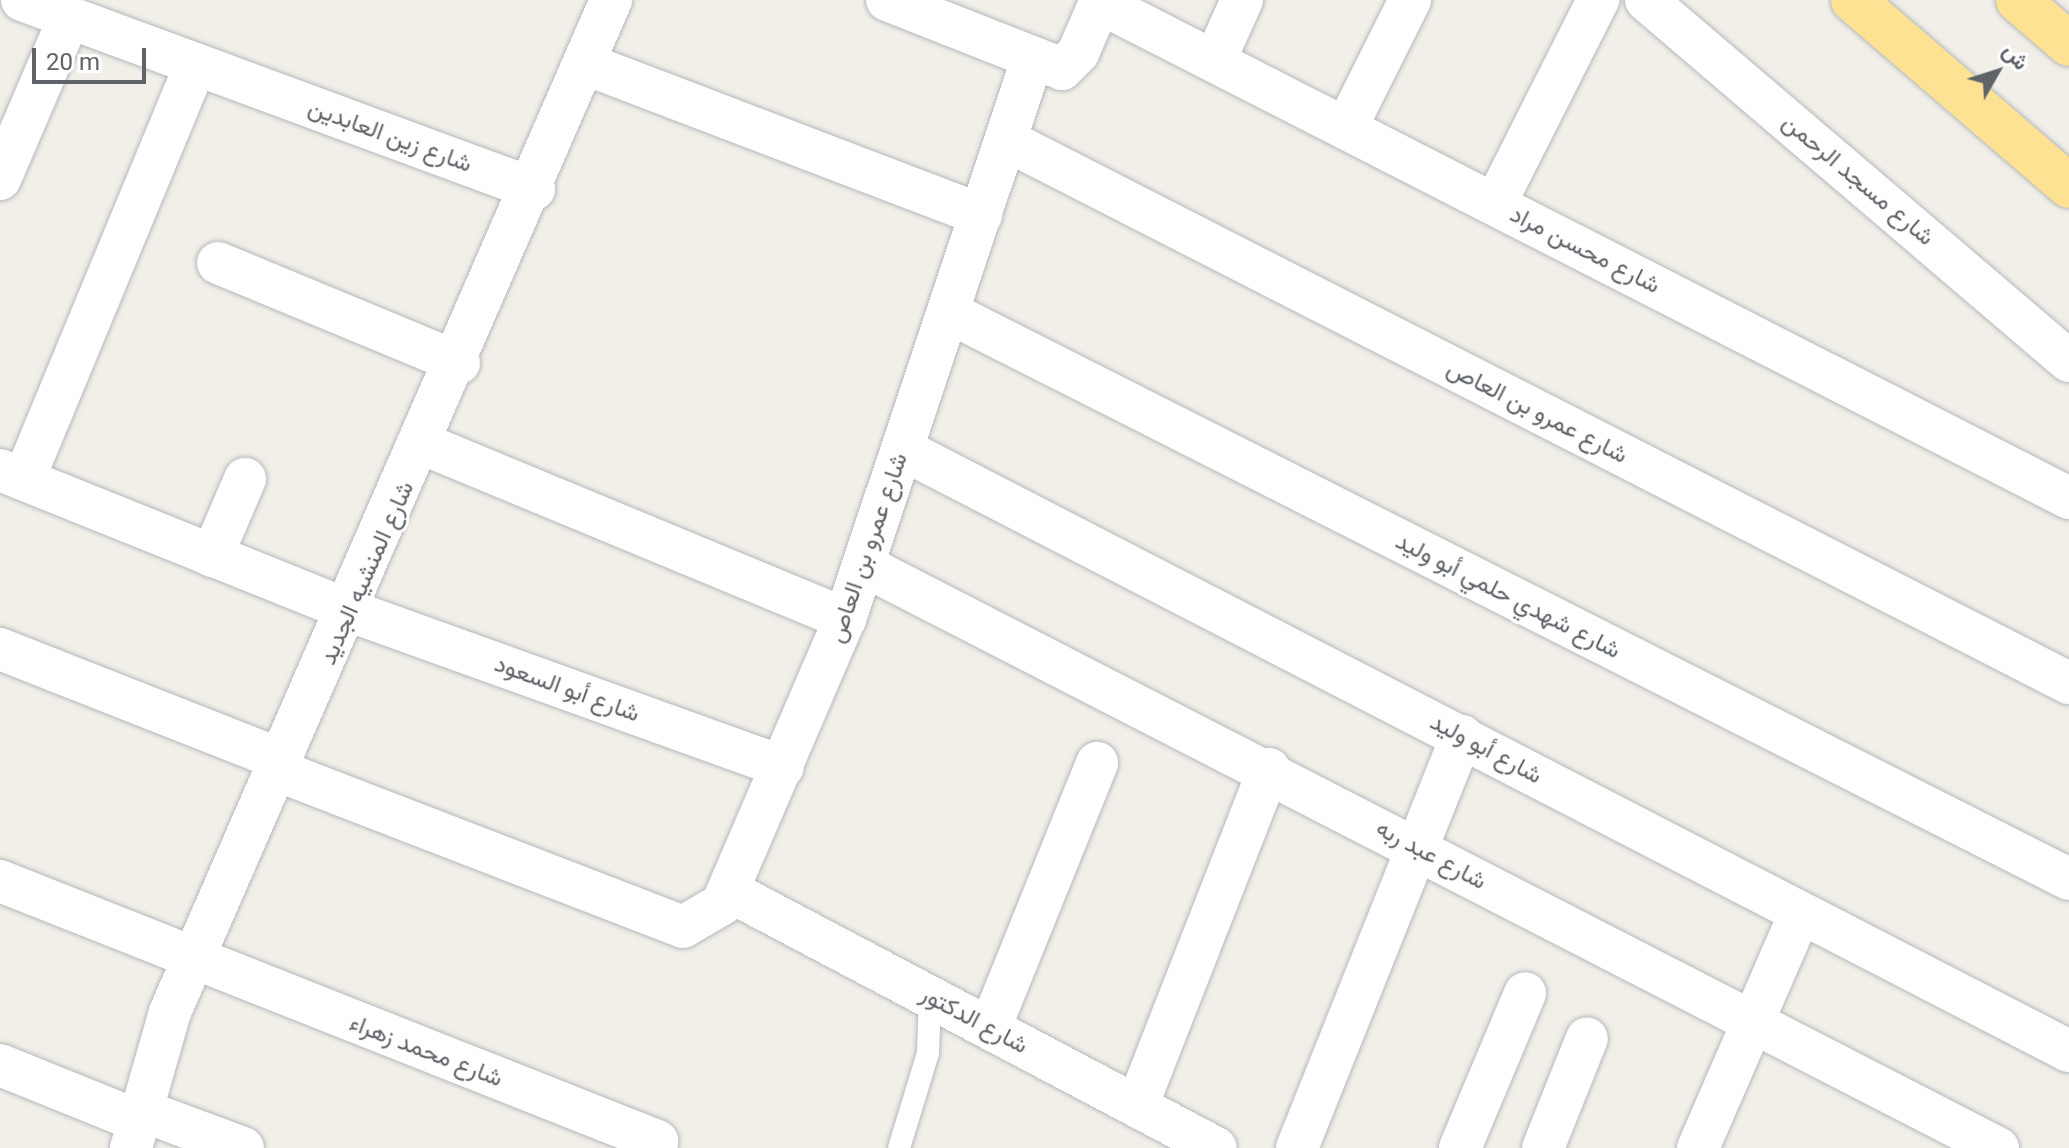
<!DOCTYPE html>
<html>
<head>
<meta charset="utf-8">
<style>
  body { margin:0 }
  #map { position:relative; width:2069px; height:1148px; overflow:hidden; background:#f1efe8; font-family:Roboto,Vazirmatn,sans-serif }
  div>[style] { position:absolute }
  .roads { filter:drop-shadow(0 0 2px #b5b8bc) drop-shadow(0 0 2px #b5b8bc) }
  .lane>* { height:22px; margin:-11px; padding:0 11px; transform-origin:11px; border-radius:11px; background:#fff }
  .street>* { height:42px; margin:-21px; padding:0 21px; transform-origin:21px; border-radius:21px; background:#fff }
  .highway>* { height:44px; margin:-22px; padding:0 22px; transform-origin:22px; border-radius:22px; background:#fde293 }
  span { translate:-50% -50%; white-space:nowrap; text-align:center; line-height:1.15; -webkit-text-stroke:6px #fff; paint-order:stroke }
  .street-label { font-size:24px; color:#5f6368 }
  .north { position:absolute; left:1957px; top:32px; width:80px; height:80px; -webkit-text-stroke:6px #fff; paint-order:stroke; rotate:51deg; font-size:22px; font-weight:700; line-height:32px; text-align:center; color:#5f6368 }
  .north::after { content:''; display:block; margin:auto; width:28px; height:36px; background:#5f6368; clip-path:polygon(50% 0,100% 100%,50% 72%,0 100%) }
  .scale { position:absolute; left:32px; top:48px; width:114px; height:36px; box-sizing:border-box; border:4px solid #5f6368; border-top:0; padding-left:10px; font-size:24px; line-height:28px; white-space:nowrap; color:#5f6368; -webkit-text-stroke:6px #fff; paint-order:stroke }
</style>
</head>
<body>
<div id="map">
  <div class="roads">
    <div class="lane">
      <i style="left:899px;top:1148px;width:99px;rotate:-73deg"></i>
      <i style="left:928px;top:1053px;width:56px;rotate:-88deg"></i>
    </div>
    <div class="street">
      <i style="left:22px;top:0;width:546px;rotate:20.26deg"></i>
      <i style="left:887px;top:0;width:188px;rotate:21.5deg"></i>
      <i style="left:1062px;top:69px;width:23px;rotate:-45deg"></i>
      <i style="left:1078px;top:53px;width:58px;rotate:-66.5deg"></i>
      <i style="left:1646px;top:0;width:556px;rotate:40.48deg"></i>
      <i style="left:1100px;top:3px;width:1088px;rotate:27.06deg"></i>
      <i style="left:1215px;top:60px;width:66px;rotate:-65.8deg"></i>
      <i style="left:586px;top:64px;width:423px;rotate:20.9deg"></i>
      <i style="left:1346px;top:128px;width:143px;rotate:-63.4deg"></i>
      <i style="left:1006px;top:140px;width:1194px;rotate:27.06deg"></i>
      <i style="left:0;top:179px;width:175px;rotate:-66.8deg"></i>
      <i style="left:1495px;top:204px;width:229px;rotate:-63.2deg"></i>
      <i style="left:218px;top:263px;width:261px;rotate:22.5deg"></i>
      <i style="left:948px;top:312px;width:1256px;rotate:26.83deg"></i>
      <i style="left:423px;top:444px;width:457px;rotate:22.5deg"></i>
      <i style="left:902px;top:449px;width:1313px;rotate:27.29deg"></i>
      <i style="left:0;top:470px;width:377px;rotate:21.9deg"></i>
      <i style="left:350px;top:611px;width:460px;rotate:19.8deg"></i>
      <i style="left:24px;top:479px;width:449px;rotate:-67.5deg"></i>
      <i style="left:212px;top:556px;width:84px;rotate:-66.8deg"></i>
      <i style="left:863px;top:565px;width:1276px;rotate:27.19deg"></i>
      <i style="left:0;top:649px;width:305px;rotate:21.5deg"></i>
      <i style="left:279px;top:771px;width:433px;rotate:21.1deg"></i>
      <i style="left:683px;top:927px;width:45px;rotate:-30.5deg"></i>
      <i style="left:722px;top:904px;width:310px;rotate:-66.7deg"></i>
      <i style="left:845px;top:619px;width:589px;rotate:-71.5deg"></i>
      <i style="left:0;top:881px;width:707px;rotate:21.59deg"></i>
      <i style="left:731px;top:892px;width:548px;rotate:27.83deg"></i>
      <i style="left:990px;top:1028px;width:286px;rotate:-68deg"></i>
      <i style="left:0;top:1065px;width:147px;rotate:22deg"></i>
      <i style="left:1137px;top:1106px;width:362px;rotate:-68.6deg"></i>
      <i style="left:138px;top:1109px;width:112px;rotate:20.4deg"></i>
      <i style="left:131px;top:1148px;width:141px;rotate:-74deg"></i>
      <i style="left:170px;top:1012px;width:1104px;rotate:-66.45deg"></i>
      <i style="left:1297px;top:1148px;width:444px;rotate:-68.2deg"></i>
      <i style="left:1460px;top:1148px;width:168px;rotate:-67.2deg"></i>
      <i style="left:1543px;top:1148px;width:118px;rotate:-68.2deg"></i>
      <i style="left:1698px;top:1148px;width:253px;rotate:-66.5deg"></i>
    </div>
    <div class="highway">
      <i style="left:1853px;top:0;width:285px;rotate:40.7deg"></i>
      <i style="left:2018px;top:0;width:67px;rotate:40.8deg"></i>
    </div>
  </div>
  <div class="street-label">
    <span style="left:390px;top:136px;rotate:20deg">شارع زين العابدين</span>
    <span style="left:1858px;top:180px;rotate:40deg">شارع مسجد الرحمن</span>
    <span style="left:1585px;top:250px;rotate:27deg">شارع محسن مراد</span>
    <span style="left:1537px;top:412px;rotate:27deg">شارع عمرو بن العاص</span>
    <span style="left:868px;top:548px;rotate:-71deg">شارع عمرو بن العاص</span>
    <span style="left:367px;top:573px;rotate:-66deg">شارع المنشيه الجديد</span>
    <span style="left:1508px;top:596px;rotate:27deg">شارع شهدي حلمي أبو وليد</span>
    <span style="left:567px;top:689px;rotate:20deg">شارع أبو السعود</span>
    <span style="left:1486px;top:749px;rotate:28deg">شارع أبو وليد</span>
    <span style="left:1431px;top:855px;rotate:28deg">شارع عبد ربه</span>
    <span style="left:974px;top:1020px;rotate:28deg">شارع الدكتور</span>
    <span style="left:426px;top:1051px;rotate:21deg">شارع محمد زهراء</span>
  </div>
  <div class="north">ش</div>
  <div class="scale">20 m</div>
</div>
</body>
</html>
